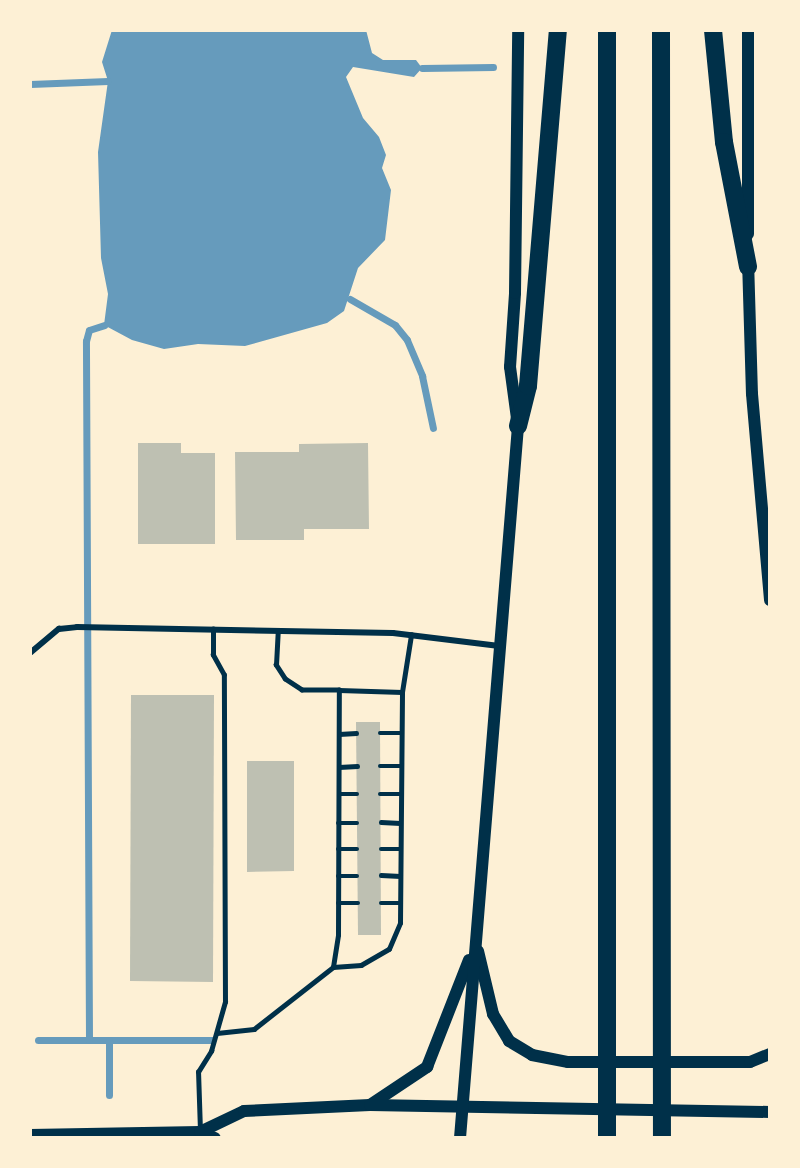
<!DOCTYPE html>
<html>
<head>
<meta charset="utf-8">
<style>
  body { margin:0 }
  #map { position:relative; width:800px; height:1168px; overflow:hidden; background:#fdf0d5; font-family:Raleway,sans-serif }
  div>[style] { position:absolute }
  .water>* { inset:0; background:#669bbc }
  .stream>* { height:7px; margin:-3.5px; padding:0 3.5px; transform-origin:3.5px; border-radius:3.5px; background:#669bbc }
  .building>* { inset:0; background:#bec0b2 }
  .service>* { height:4.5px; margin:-2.25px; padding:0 2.25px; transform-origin:2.25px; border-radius:2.25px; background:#003049 }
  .minor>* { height:6px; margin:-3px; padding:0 3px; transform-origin:3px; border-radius:3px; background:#003049 }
  .secondary>* { height:12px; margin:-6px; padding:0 6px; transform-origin:6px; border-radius:6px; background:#003049 }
  .motorway>* { height:18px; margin:-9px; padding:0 9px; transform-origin:9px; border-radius:9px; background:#003049 }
  span { translate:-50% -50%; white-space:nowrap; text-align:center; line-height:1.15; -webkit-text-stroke:4.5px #fdf0d5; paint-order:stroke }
  .frame { position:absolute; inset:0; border:32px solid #fdf0d5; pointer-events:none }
</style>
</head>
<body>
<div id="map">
  <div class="water">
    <i style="clip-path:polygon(112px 30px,366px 30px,372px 53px,383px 60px,416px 60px,422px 68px,414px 77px,353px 67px,346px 77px,363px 118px,379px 137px,386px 155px,382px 168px,391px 190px,385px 240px,358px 268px,344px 311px,327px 323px,245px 346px,198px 344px,164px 349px,132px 340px,104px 325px,108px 294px,101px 258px,98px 152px,108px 81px,102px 62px)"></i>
  </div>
  <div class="stream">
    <i style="left:422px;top:68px;width:71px;rotate:-0.8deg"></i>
    <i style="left:30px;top:84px;width:78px;rotate:-2.2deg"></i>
    <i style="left:350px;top:299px;width:52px;rotate:30deg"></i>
    <i style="left:395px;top:325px;width:19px;rotate:51deg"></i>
    <i style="left:407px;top:340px;width:39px;rotate:67deg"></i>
    <i style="left:422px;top:376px;width:53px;rotate:78.1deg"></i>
    <i style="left:38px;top:1040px;width:174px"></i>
    <i style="left:89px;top:1040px;width:699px;rotate:-90.25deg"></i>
    <i style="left:86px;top:341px;width:11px;rotate:-75deg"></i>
    <i style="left:89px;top:330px;width:16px;rotate:-18deg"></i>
    <i style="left:109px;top:1095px;width:55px;rotate:-90deg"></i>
  </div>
  <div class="building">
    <i style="clip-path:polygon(138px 443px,181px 443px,181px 453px,215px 453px,215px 544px,138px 544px)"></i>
    <i style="clip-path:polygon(368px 443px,369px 529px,304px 529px,304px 540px,236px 540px,235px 452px,299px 452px,299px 444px)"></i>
    <i style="clip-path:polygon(131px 695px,214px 695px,213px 982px,130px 981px)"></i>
    <i style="clip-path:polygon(356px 722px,380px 722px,381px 935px,358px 935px)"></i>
    <i style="clip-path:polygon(247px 761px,294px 761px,294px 871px,247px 872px)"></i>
  </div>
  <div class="service">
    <i style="left:339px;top:690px;width:63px;rotate:1.8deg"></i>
    <i style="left:380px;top:733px;width:22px"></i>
    <i style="left:339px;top:734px;width:17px;rotate:-3deg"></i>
    <i style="left:380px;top:766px;width:21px"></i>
    <i style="left:339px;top:767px;width:18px;rotate:-3deg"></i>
    <i style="left:339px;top:794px;width:18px"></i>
    <i style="left:380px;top:794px;width:21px"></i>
    <i style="left:381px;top:822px;width:19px;rotate:3deg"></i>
    <i style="left:338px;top:823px;width:19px"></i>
    <i style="left:338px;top:849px;width:19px"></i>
    <i style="left:381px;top:849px;width:19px"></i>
    <i style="left:381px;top:875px;width:19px;rotate:3deg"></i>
    <i style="left:338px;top:876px;width:19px"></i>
    <i style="left:338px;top:903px;width:20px"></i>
    <i style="left:381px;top:903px;width:18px"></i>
    <i style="left:333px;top:967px;width:28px;rotate:-4deg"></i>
    <i style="left:361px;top:965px;width:32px;rotate:-30deg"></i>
    <i style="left:389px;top:949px;width:28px;rotate:-67deg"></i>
    <i style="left:400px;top:923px;width:231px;rotate:-89.5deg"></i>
    <i style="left:402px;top:692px;width:58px;rotate:-81deg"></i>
    <i style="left:217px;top:1033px;width:37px;rotate:-6deg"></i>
    <i style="left:254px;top:1029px;width:100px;rotate:-38.1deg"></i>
    <i style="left:333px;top:967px;width:32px;rotate:-81deg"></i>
    <i style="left:338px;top:935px;width:245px;rotate:-89.8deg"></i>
    <i style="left:339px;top:690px;width:37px;rotate:180deg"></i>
    <i style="left:302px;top:690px;width:20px;rotate:-147deg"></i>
    <i style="left:285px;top:679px;width:17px;rotate:-123deg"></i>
    <i style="left:276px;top:665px;width:34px;rotate:-87deg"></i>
    <i style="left:200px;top:1131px;width:59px;rotate:-91.9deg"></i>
    <i style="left:198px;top:1072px;width:25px;rotate:-58deg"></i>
    <i style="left:211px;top:1051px;width:51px;rotate:-74.1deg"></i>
    <i style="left:225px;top:1002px;width:327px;rotate:-90.2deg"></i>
    <i style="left:224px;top:675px;width:23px;rotate:-119deg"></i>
    <i style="left:213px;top:655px;width:26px;rotate:-90deg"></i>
  </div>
  <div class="minor">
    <i style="left:30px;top:653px;width:38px;rotate:-40deg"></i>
    <i style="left:59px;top:629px;width:18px;rotate:-6deg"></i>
    <i style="left:77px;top:627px;width:316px;rotate:1.1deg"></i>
    <i style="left:393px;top:633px;width:107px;rotate:7deg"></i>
  </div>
  <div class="secondary">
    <i style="left:748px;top:234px;width:204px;rotate:-90deg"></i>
    <i style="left:748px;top:260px;width:134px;rotate:88.3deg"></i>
    <i style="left:752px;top:394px;width:207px;rotate:85deg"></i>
    <i style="left:478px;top:951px;width:65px;rotate:76.6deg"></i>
    <i style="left:493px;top:1014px;width:31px;rotate:59deg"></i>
    <i style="left:509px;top:1041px;width:27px;rotate:31deg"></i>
    <i style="left:532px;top:1055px;width:37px;rotate:11deg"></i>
    <i style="left:568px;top:1062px;width:182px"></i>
    <i style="left:750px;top:1062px;width:22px;rotate:-22deg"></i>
    <i style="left:370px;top:1105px;width:69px;rotate:-33.7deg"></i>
    <i style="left:427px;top:1067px;width:115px;rotate:-68.6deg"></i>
    <i style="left:200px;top:1132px;width:49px;rotate:-25.5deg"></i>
    <i style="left:244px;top:1111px;width:126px;rotate:-2.7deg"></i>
    <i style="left:370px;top:1105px;width:400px;rotate:1deg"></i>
    <i style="left:30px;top:1135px;width:170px;rotate:-1deg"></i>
    <i style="left:200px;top:1132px;width:16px;rotate:22deg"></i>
    <i style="left:460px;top:1138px;width:714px;rotate:-85.34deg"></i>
    <i style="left:518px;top:426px;width:60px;rotate:-97.7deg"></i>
    <i style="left:510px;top:367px;width:74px;rotate:-86.1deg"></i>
    <i style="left:515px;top:293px;width:263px;rotate:-89.3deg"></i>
  </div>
  <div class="motorway">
    <i style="left:661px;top:30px;width:1108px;rotate:89.95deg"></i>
    <i style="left:713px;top:30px;width:113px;rotate:84.4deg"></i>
    <i style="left:724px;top:142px;width:127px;rotate:79.1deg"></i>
    <i style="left:518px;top:426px;width:41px;rotate:-76deg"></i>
    <i style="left:528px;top:386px;width:357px;rotate:-85.2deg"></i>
    <i style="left:607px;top:1138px;width:1108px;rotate:-90deg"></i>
  </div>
  <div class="frame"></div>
</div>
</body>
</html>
